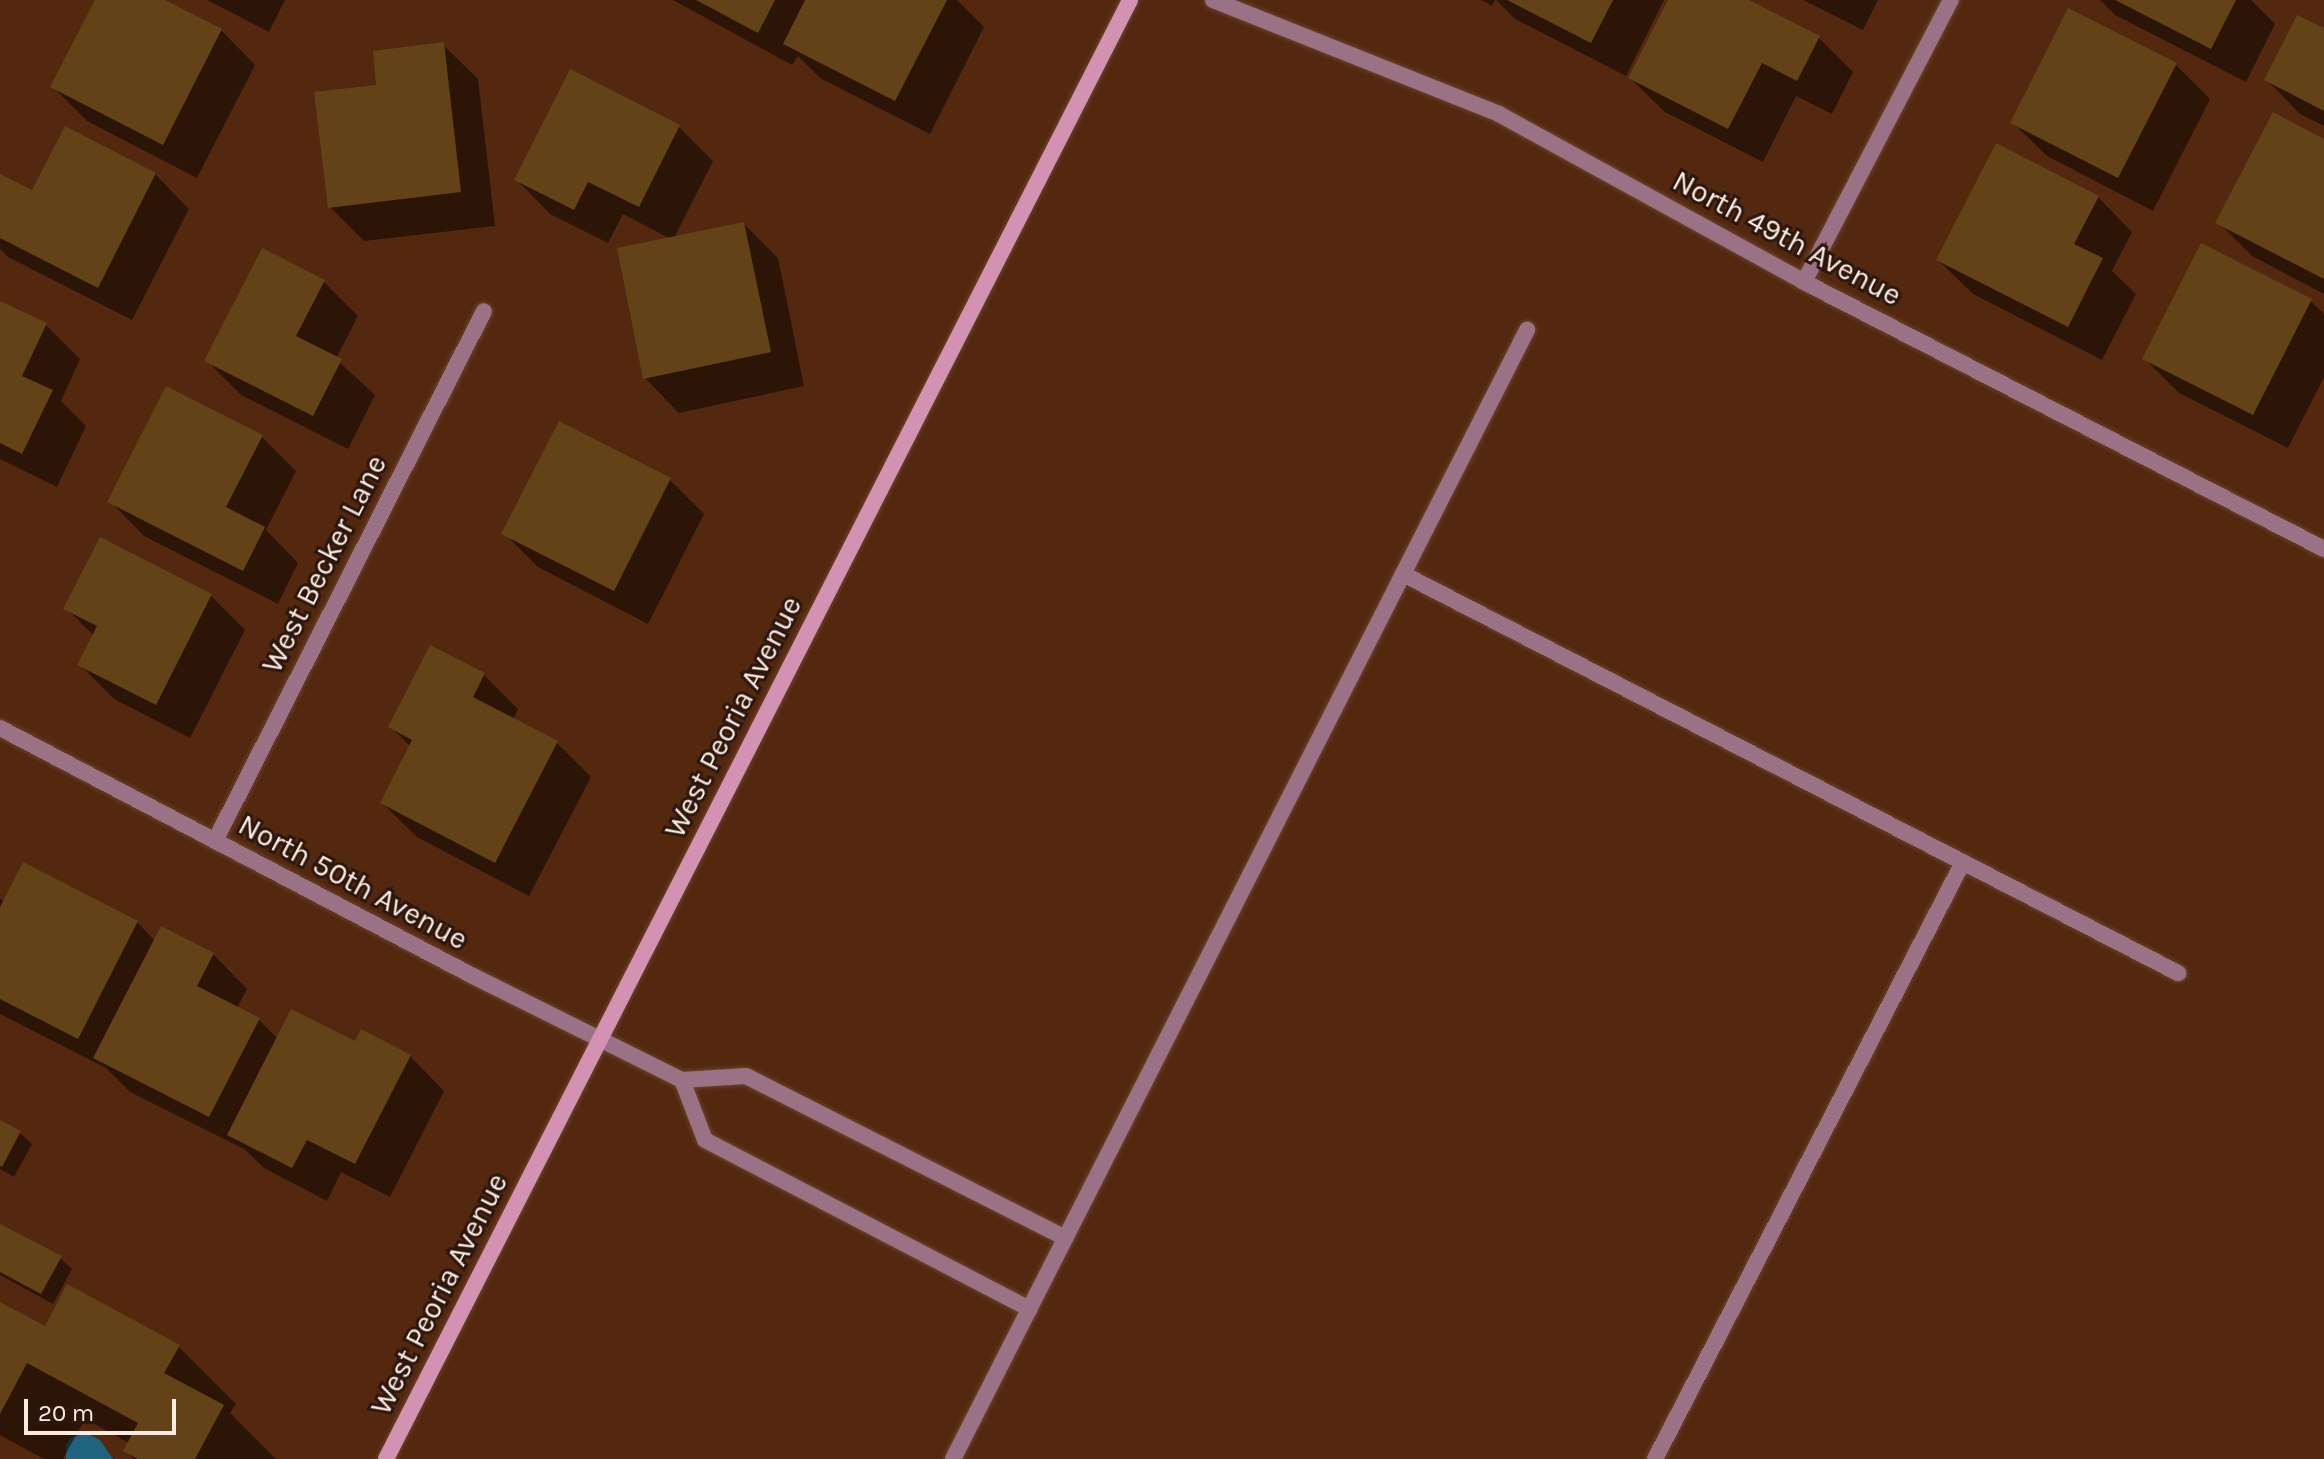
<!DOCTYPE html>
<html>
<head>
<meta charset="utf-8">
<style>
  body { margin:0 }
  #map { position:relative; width:2324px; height:1459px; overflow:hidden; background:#53280e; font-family:Karla,sans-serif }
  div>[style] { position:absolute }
  .water>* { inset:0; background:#20637f }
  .shadow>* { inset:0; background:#0007 }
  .building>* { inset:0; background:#644218 }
  .roads { filter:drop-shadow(0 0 2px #6b432c) drop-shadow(0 0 2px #6b432c) }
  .minor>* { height:16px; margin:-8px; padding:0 8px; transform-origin:8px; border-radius:8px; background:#9b7185 }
  .secondary>* { height:16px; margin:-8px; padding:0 8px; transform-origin:8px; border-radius:8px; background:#d492b2 }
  span { translate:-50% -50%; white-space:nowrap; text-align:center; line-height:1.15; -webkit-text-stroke:6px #2b170d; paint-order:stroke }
  .street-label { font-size:30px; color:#fcebe2 }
  .scale { position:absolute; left:24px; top:1399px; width:152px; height:36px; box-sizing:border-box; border:4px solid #fcebe2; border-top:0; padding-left:10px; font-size:24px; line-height:28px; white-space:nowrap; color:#fcebe2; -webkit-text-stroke:6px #2b170d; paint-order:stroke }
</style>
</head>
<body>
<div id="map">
  <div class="water">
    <i style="clip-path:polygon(86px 1433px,100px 1440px,113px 1459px,66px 1459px,66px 1445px,71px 1438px)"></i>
  </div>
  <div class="shadow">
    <i style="clip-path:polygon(97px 0,161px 0,221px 30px,255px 65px,197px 178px,87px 121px,53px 87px)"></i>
    <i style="clip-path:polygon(207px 0,285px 0,269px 32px)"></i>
    <i style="clip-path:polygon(673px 0,957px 0,984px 27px,930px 134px,820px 78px,798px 56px,792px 65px)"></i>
    <i style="clip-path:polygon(1481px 0,1495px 0,1492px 6px)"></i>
    <i style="clip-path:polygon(1496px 0,1664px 0,1626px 76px,1515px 19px)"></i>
    <i style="clip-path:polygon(1670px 0,1745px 0,1819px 38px,1853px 72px,1832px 114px,1796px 96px,1763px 162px,1665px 112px,1630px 78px)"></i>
    <i style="clip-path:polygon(1803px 0,1878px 0,1863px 30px)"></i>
    <i style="clip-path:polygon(2100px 0,2251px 0,2275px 24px,2246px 82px,2115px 15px)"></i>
    <i style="clip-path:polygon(2324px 31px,2324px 126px,2300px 114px,2266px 79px)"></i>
    <i style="clip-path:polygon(443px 45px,478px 79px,495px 226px,364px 241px,330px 207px,379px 86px)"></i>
    <i style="clip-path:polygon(2176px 65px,2210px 99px,2153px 211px,2047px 156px,2012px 122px)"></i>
    <i style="clip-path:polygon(679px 127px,713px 161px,674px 238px,744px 224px,778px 258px,804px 386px,679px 413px,645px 378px,671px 239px,623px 214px,608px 243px,550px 214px,516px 179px)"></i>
    <i style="clip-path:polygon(2324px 141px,2324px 294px,2252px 256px,2218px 222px)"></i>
    <i style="clip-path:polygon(155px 174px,189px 209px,132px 320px,8px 257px,0 249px,0 176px,33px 193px)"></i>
    <i style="clip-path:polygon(2098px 197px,2132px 232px,2112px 271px,2136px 294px,2102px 360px,1973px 294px,1938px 260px)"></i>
    <i style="clip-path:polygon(324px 282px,358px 316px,336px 359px,375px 395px,348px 449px,241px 395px,207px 361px)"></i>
    <i style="clip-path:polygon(2311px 301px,2324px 314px,2324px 377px,2288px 448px,2179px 393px,2145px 359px)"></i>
    <i style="clip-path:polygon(0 303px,46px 325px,80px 359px,61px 401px,86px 426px,57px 487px,0 459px)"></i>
    <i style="clip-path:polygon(262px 437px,296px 471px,266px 530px,298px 563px,278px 604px,144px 536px,110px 501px)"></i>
    <i style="clip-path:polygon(670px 480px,704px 514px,648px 624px,538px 567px,504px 533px)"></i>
    <i style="clip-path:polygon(211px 596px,245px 630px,190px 738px,114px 699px,79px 664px,94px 636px,66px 608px)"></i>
    <i style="clip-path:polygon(484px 675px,518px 709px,513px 720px,557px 743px,591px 777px,529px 896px,417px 837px,382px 803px,411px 747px,390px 726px)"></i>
    <i style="clip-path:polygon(0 898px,4px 903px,137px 922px,155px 941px,213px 954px,247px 989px,237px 1008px,258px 1019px,278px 1039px,356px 1044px,410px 1056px,444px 1091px,390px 1197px,341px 1172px,327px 1201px,264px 1168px,244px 1149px,130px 1092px,106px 1068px,0 1014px)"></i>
    <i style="clip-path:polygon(0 1122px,20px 1133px,32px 1144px,14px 1177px,0 1169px)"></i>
    <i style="clip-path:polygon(0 1226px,60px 1258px,72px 1269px,53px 1304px,0 1275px)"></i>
    <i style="clip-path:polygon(0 1304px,46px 1329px,178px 1346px,236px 1404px,230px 1413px,276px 1459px,134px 1459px,125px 1450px,129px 1443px,85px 1419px,63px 1459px,44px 1459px,0 1435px)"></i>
  </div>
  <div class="building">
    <i style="clip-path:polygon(95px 0,165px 0,222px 29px,163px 145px,50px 87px)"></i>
    <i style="clip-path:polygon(696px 0,775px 0,758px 33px)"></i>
    <i style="clip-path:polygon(805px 0,947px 0,895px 101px,783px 44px)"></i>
    <i style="clip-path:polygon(1507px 0,1613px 0,1591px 43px)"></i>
    <i style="clip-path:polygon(1668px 0,1749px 0,1820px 36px,1797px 81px,1762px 63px,1728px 129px,1628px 78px)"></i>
    <i style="clip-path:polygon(2115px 0,2236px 0,2211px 49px)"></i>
    <i style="clip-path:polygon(2068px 8px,2177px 63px,2118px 178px,2010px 123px)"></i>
    <i style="clip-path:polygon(2297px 15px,2324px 28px,2324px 111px,2264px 80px)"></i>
    <i style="clip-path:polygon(444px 42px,461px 192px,328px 208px,314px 92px,376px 85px,373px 51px)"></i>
    <i style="clip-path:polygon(570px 69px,680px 125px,639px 207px,588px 182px,574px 210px,514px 180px)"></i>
    <i style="clip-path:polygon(2273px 112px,2324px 139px,2324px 279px,2215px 223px)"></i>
    <i style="clip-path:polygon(65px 126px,156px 173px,98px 288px,0 238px,0 174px,32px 190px)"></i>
    <i style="clip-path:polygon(1996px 143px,2099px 196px,2074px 244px,2103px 258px,2068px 327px,1936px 260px)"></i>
    <i style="clip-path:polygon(744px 222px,771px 352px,643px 379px,617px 248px)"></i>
    <i style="clip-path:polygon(2201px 243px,2312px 299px,2253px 415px,2142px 359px)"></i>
    <i style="clip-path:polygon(262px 248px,325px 280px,296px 336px,342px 359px,313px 416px,204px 361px)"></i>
    <i style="clip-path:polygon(0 301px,47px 323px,22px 376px,53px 390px,22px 454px,0 443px)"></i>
    <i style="clip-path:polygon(166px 386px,263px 435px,226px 507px,265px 527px,243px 571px,107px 502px)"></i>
    <i style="clip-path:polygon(559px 421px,671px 478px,614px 591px,501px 534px)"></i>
    <i style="clip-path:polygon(100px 537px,212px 594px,156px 705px,77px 665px,97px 626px,63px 609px)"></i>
    <i style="clip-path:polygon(430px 645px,485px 673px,473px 697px,558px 741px,495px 863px,380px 803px,412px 740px,388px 727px)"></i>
    <i style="clip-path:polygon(23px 862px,138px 921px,78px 1039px,0 999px,0 907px)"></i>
    <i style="clip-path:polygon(161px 926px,214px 953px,197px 986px,260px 1018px,209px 1117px,93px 1058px)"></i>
    <i style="clip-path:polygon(291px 1009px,355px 1041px,361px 1029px,411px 1055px,355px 1164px,307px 1140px,292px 1168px,227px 1135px)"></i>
    <i style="clip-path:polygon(0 1120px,21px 1131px,2px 1167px,0 1166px)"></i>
    <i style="clip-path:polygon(0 1224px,62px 1256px,41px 1294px,0 1272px)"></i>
    <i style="clip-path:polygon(67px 1284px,180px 1345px,164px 1373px,224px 1405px,195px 1459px,138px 1459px,123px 1451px,138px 1423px,27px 1363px,0 1414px,0 1302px,45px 1326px)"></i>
  </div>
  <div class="roads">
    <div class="minor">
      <i style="left:1213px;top:0;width:308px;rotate:21.7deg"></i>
      <i style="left:1499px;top:114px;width:348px;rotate:28.8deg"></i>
      <i style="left:1804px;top:282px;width:585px;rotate:27.18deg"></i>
      <i style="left:1804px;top:282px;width:318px;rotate:-62.5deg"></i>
      <i style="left:1403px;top:574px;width:872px;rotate:27.24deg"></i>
      <i style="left:0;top:728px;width:534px;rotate:27.67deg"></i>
      <i style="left:473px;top:976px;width:233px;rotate:26.5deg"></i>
      <i style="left:682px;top:1080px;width:64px;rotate:-3.6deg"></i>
      <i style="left:746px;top:1076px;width:358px;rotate:26.9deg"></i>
      <i style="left:215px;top:841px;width:594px;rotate:-63.09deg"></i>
      <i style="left:682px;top:1080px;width:64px;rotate:69deg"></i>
      <i style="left:705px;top:1140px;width:366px;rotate:27.5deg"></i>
      <i style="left:953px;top:1459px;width:1267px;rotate:-63.05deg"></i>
      <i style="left:1655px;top:1459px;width:672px;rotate:-62.71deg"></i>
    </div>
    <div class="secondary">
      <i style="left:386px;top:1459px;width:1638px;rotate:-62.98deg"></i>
    </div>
  </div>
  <div class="street-label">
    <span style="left:1787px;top:238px;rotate:28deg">North 49th Avenue</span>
    <span style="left:324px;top:564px;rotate:-63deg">West Becker Lane</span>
    <span style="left:733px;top:717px;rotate:-63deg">West Peoria Avenue</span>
    <span style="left:353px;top:882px;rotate:28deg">North 50th Avenue</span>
    <span style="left:439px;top:1294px;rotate:-63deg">West Peoria Avenue</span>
  </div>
  <div class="scale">20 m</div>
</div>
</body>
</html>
